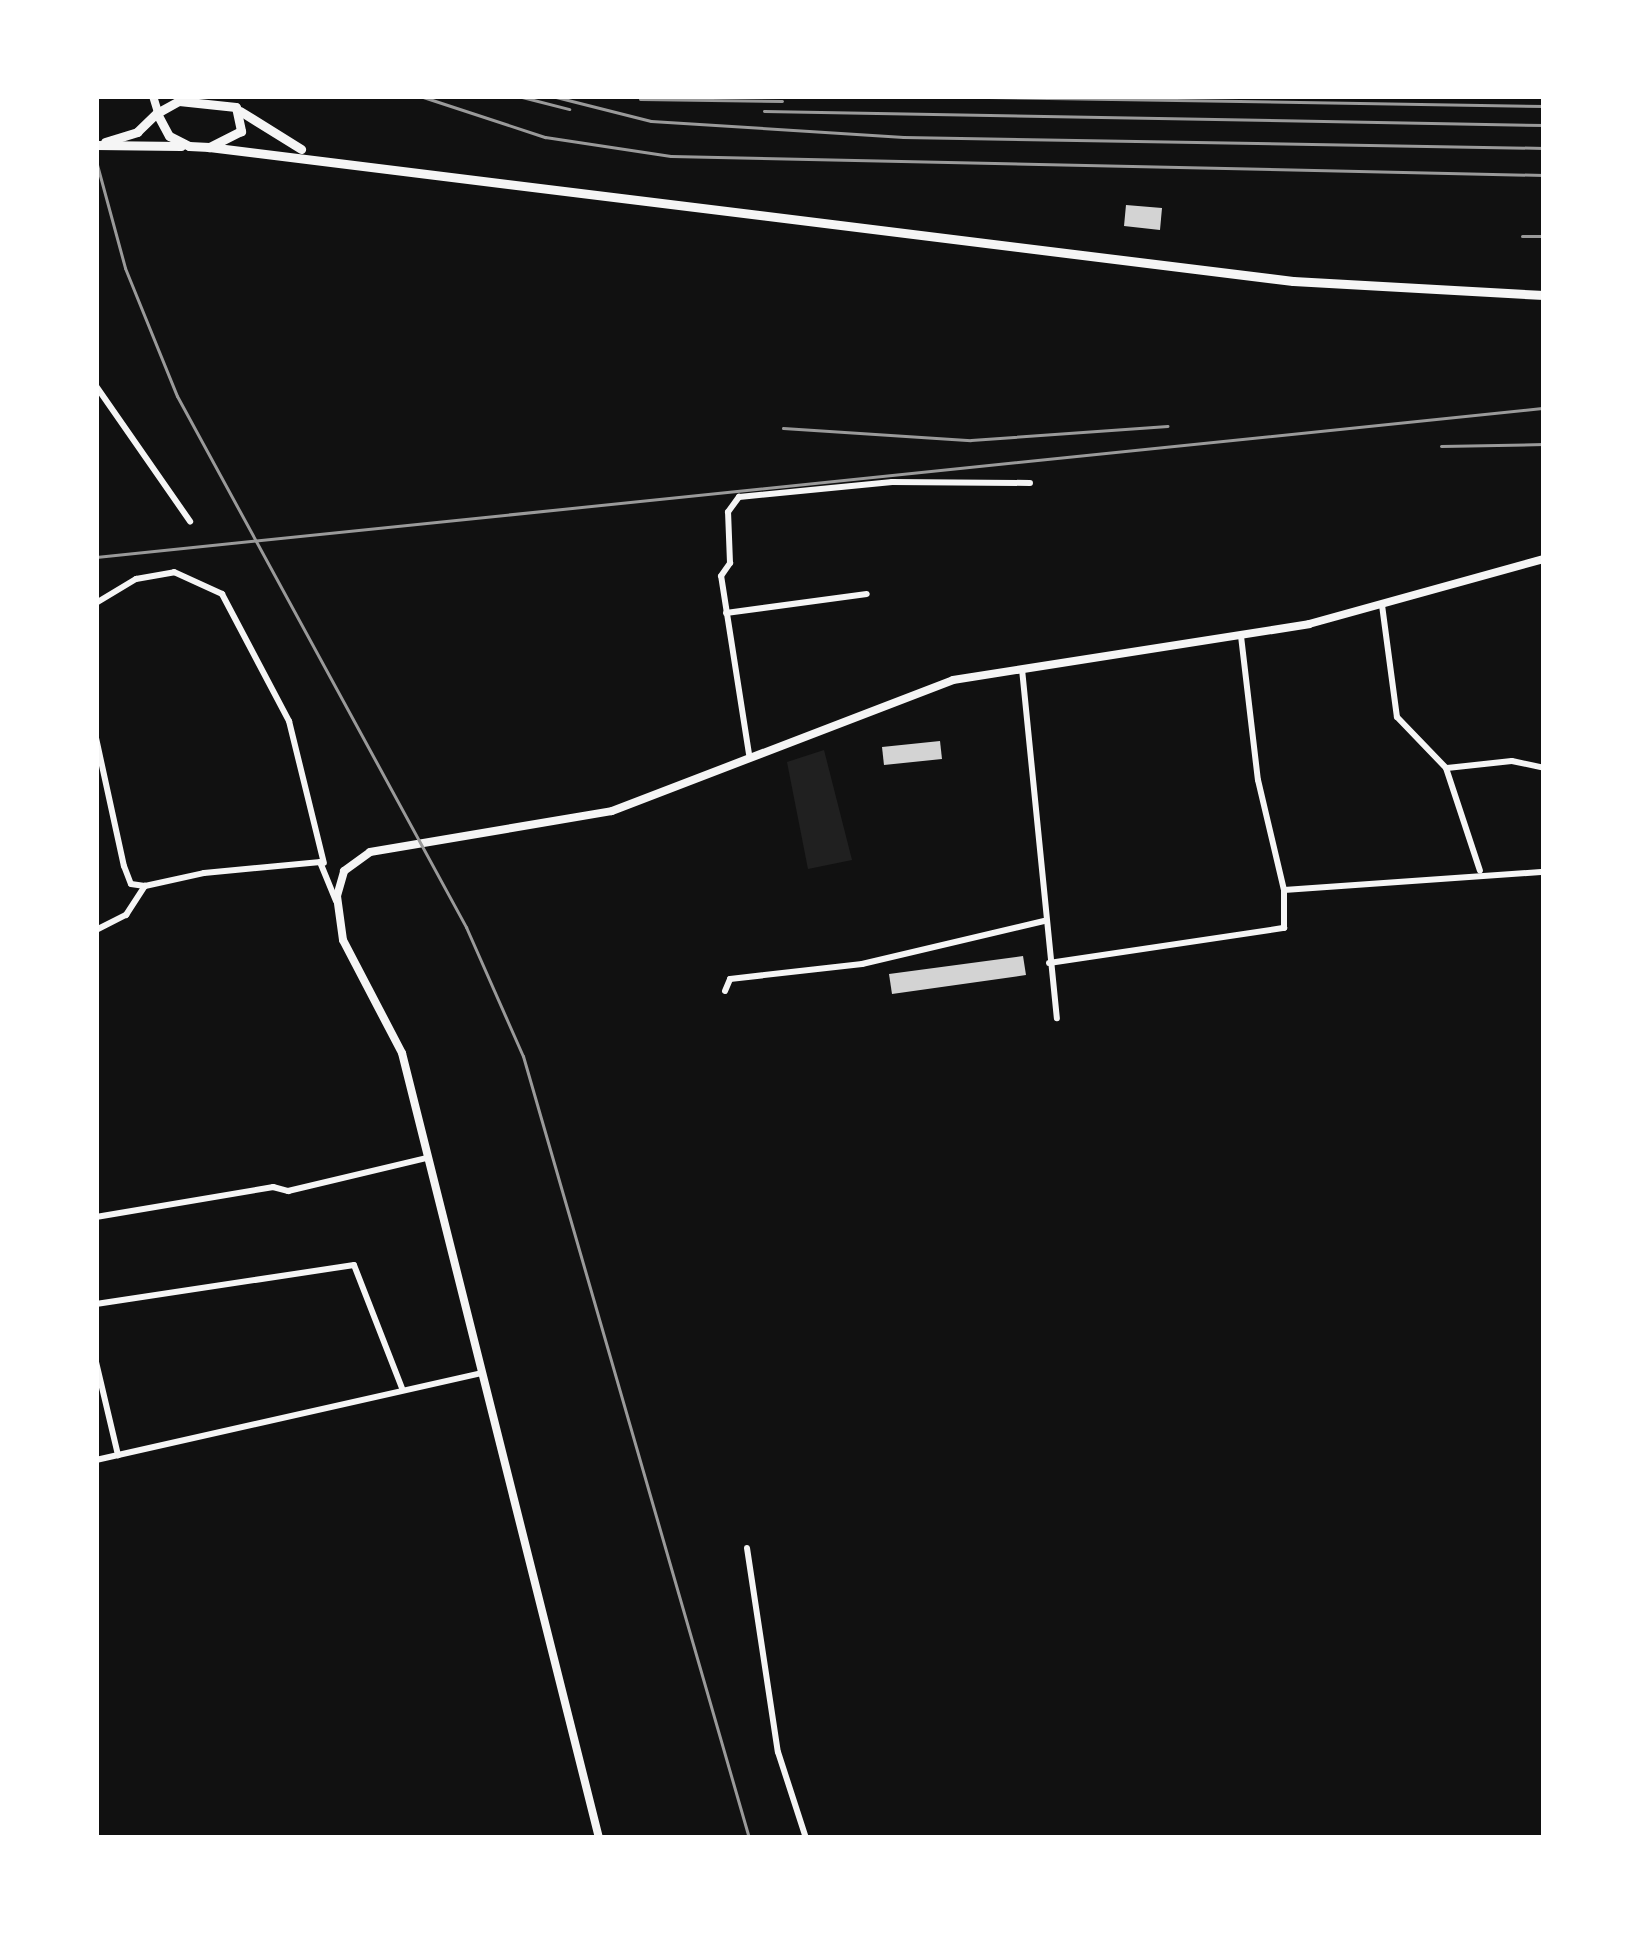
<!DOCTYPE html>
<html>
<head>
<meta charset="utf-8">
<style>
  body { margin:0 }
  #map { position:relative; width:1640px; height:1934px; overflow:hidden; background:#111; font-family:"Roboto Condensed",sans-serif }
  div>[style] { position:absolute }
  .green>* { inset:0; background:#202020 }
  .building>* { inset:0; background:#d3d3d3 }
  .minor>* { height:6px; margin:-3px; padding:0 3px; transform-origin:3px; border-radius:3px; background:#f5f5f5 }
  .tertiary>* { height:8px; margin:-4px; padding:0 4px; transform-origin:4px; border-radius:4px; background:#f5f5f5 }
  .trunk>* { height:9px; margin:-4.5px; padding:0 4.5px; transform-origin:4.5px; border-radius:4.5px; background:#f5f5f5 }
  .rail>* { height:3px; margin:-1.5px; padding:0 1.5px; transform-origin:1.5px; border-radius:1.5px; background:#9a9a9a }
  span { translate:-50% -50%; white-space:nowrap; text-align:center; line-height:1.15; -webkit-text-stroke:10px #fff; paint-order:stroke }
  .frame { position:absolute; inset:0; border:99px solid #fff; pointer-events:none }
</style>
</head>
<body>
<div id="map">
  <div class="green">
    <i style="clip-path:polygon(824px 750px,852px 860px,808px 869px,787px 762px)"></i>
  </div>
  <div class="building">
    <i style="clip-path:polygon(1126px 205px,1162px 208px,1160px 230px,1124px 226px)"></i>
    <i style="clip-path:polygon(940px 741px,942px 759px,884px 765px,882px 747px)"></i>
    <i style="clip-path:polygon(1023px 956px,1026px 975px,892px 994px,889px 974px)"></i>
  </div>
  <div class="minor">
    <i style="left:96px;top:386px;width:165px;rotate:55.2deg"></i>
    <i style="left:96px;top:603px;width:47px;rotate:-31deg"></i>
    <i style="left:136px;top:579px;width:39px;rotate:-10deg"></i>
    <i style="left:174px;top:572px;width:53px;rotate:24.6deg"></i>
    <i style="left:222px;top:594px;width:144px;rotate:62.2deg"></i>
    <i style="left:289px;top:721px;width:146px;rotate:76.2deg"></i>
    <i style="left:1382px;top:605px;width:113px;rotate:82.4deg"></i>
    <i style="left:1397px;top:717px;width:71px;rotate:46.1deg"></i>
    <i style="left:1446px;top:768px;width:108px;rotate:71.7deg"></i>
    <i style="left:726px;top:613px;width:142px;rotate:-7.7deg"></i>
    <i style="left:1241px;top:636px;width:145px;rotate:83.3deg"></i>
    <i style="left:1258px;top:780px;width:113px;rotate:76.7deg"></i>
    <i style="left:1022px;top:669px;width:351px;rotate:84.3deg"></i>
    <i style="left:96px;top:738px;width:131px;rotate:77.7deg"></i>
    <i style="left:124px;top:866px;width:19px;rotate:69deg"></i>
    <i style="left:131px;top:884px;width:14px;rotate:8deg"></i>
    <i style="left:749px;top:754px;width:180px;rotate:-98.9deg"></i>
    <i style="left:721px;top:576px;width:16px;rotate:-55deg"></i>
    <i style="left:730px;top:563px;width:51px;rotate:-92.2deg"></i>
    <i style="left:728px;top:512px;width:19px;rotate:-54deg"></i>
    <i style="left:739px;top:497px;width:154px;rotate:-5.6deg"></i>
    <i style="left:892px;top:482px;width:138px;rotate:0.4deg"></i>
    <i style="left:1447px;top:768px;width:65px;rotate:-6.1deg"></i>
    <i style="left:1512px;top:761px;width:33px;rotate:12deg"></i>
    <i style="left:96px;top:930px;width:34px;rotate:-27deg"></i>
    <i style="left:126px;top:915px;width:35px;rotate:-57deg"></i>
    <i style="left:145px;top:886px;width:60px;rotate:-12.4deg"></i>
    <i style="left:204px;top:873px;width:117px;rotate:-5.4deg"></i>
    <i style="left:320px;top:862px;width:42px;rotate:67.7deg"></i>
    <i style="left:1049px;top:963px;width:238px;rotate:-8.5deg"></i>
    <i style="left:1284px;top:928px;width:38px;rotate:-90deg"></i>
    <i style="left:1284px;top:890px;width:261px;rotate:-4deg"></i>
    <i style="left:725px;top:991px;width:13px;rotate:-67deg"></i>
    <i style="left:730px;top:979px;width:133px;rotate:-6.5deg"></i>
    <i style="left:862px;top:964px;width:187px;rotate:-13.3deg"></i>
    <i style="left:96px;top:1217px;width:180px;rotate:-9.6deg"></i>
    <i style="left:273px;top:1187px;width:16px;rotate:15deg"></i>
    <i style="left:288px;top:1191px;width:143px;rotate:-13.4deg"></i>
    <i style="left:96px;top:1304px;width:261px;rotate:-8.6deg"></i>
    <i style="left:354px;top:1265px;width:132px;rotate:68.7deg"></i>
    <i style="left:96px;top:1362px;width:96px;rotate:76.7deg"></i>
    <i style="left:96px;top:1460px;width:395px;rotate:-12.7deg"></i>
    <i style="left:747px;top:1548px;width:206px;rotate:81.4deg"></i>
    <i style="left:778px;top:1752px;width:90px;rotate:72deg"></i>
  </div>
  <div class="tertiary">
    <i style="left:153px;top:96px;width:17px;rotate:73deg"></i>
    <i style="left:599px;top:1838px;width:809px;rotate:-104.09deg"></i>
    <i style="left:402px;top:1053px;width:127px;rotate:-117.6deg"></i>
    <i style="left:343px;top:940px;width:44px;rotate:-97.8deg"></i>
    <i style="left:337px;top:896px;width:26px;rotate:-74deg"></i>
    <i style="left:344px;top:871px;width:32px;rotate:-36deg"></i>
    <i style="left:370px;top:852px;width:245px;rotate:-9.6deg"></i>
    <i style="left:612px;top:811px;width:365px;rotate:-21deg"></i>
    <i style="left:953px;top:680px;width:360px;rotate:-8.9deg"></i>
    <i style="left:1309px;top:624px;width:244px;rotate:-15.5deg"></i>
  </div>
  <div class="trunk">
    <i style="left:179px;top:101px;width:57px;rotate:6deg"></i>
    <i style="left:236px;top:107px;width:25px;rotate:78deg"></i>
    <i style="left:241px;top:131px;width:36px;rotate:153deg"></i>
    <i style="left:209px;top:147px;width:20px;rotate:-177deg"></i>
    <i style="left:189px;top:146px;width:22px;rotate:-153deg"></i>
    <i style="left:169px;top:136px;width:26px;rotate:-118deg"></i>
    <i style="left:157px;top:113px;width:25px;rotate:-29deg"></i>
    <i style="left:240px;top:111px;width:72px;rotate:31.9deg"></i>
    <i style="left:105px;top:142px;width:34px;rotate:-17deg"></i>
    <i style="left:137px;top:132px;width:28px;rotate:-44deg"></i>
    <i style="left:96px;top:145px;width:85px;rotate:0.7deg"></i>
    <i style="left:209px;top:147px;width:1092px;rotate:7.05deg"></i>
    <i style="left:1293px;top:281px;width:251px;rotate:3.2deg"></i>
  </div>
  <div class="rail">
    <i style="left:420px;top:96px;width:132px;rotate:18.2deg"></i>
    <i style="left:545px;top:137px;width:127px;rotate:8.6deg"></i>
    <i style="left:671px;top:156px;width:873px;rotate:1.25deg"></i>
    <i style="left:518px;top:96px;width:53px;rotate:14.3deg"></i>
    <i style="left:552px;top:96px;width:102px;rotate:14.2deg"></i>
    <i style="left:651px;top:121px;width:253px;rotate:3.6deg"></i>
    <i style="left:903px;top:137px;width:641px;rotate:0.98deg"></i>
    <i style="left:929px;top:96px;width:615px;rotate:0.93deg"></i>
    <i style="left:640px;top:99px;width:142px;rotate:0.8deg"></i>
    <i style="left:764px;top:111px;width:780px;rotate:1.03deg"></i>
    <i style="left:96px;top:161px;width:111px;rotate:74.8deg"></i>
    <i style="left:125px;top:268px;width:138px;rotate:67.9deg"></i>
    <i style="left:177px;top:396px;width:605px;rotate:61.44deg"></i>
    <i style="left:466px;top:927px;width:141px;rotate:66.2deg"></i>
    <i style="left:523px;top:1056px;width:814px;rotate:73.88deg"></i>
    <i style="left:1522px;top:236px;width:22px"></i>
    <i style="left:783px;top:428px;width:188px;rotate:3.7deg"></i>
    <i style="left:971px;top:440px;width:197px;rotate:-4.1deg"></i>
    <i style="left:1441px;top:446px;width:103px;rotate:-1.1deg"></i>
    <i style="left:96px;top:557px;width:1456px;rotate:-5.88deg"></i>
  </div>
  <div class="frame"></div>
</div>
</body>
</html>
